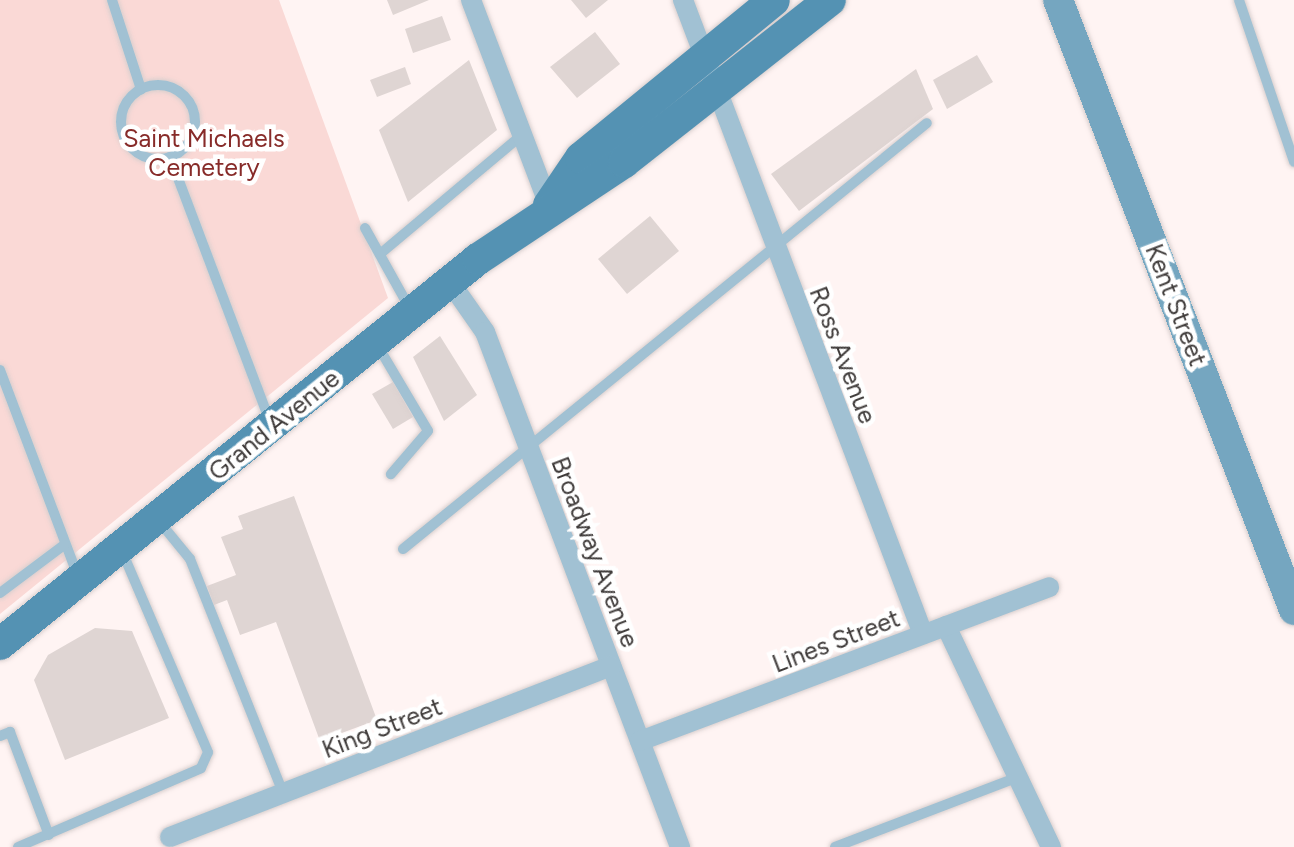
<!DOCTYPE html>
<html>
<head>
<meta charset="utf-8">
<style>
  body { margin:0 }
  #map { position:relative; width:1294px; height:847px; overflow:hidden; background:#fff4f3; font-family:Figtree,sans-serif }
  div>[style] { position:absolute }
  .green>* { inset:0; background:#fad9d6 }
  .building>* { inset:0; background:#dfd5d3 }
  .roads { filter:drop-shadow(0 0 2px #d9cfce) drop-shadow(0 0 2px #d9cfce) }
  .lane>* { height:10px; margin:-5px; padding:0 5px; transform-origin:5px; border-radius:5px; background:#a1c1d3 }
  .lane>.ring { margin:-5px; padding:0; box-sizing:content-box; background:none; border:10px solid #a1c1d3; border-radius:50% }
  .street>* { height:20px; margin:-10px; padding:0 10px; transform-origin:10px; border-radius:10px; background:#a1c1d3 }
  .secondary>* { height:30px; margin:-15px; padding:0 15px; transform-origin:15px; border-radius:15px; background:#75a6c0 }
  .primary>* { height:32px; margin:-16px; padding:0 16px; transform-origin:16px; border-radius:16px; background:#5492b3 }
  span { translate:-50% -50%; white-space:nowrap; text-align:center; line-height:1.15; -webkit-text-stroke:9px #fff; paint-order:stroke }
  .park-label { font-size:25px; color:#872b29 }
  .street-label { font-size:25px; color:#3f3b3a }
</style>
</head>
<body>
<div id="map">
  <div class="green">
    <i style="clip-path:polygon(0 0,279px 0,388px 298px,0 614px)"></i>
  </div>
  <div class="building">
    <i style="clip-path:polygon(387px 0,429px 0,393px 15px)"></i>
    <i style="clip-path:polygon(571px 0,608px 0,586px 18px)"></i>
    <i style="clip-path:polygon(442px 16px,451px 40px,413px 53px,405px 29px)"></i>
    <i style="clip-path:polygon(595px 32px,620px 64px,577px 98px,550px 67px)"></i>
    <i style="clip-path:polygon(977px 55px,993px 82px,947px 109px,933px 80px)"></i>
    <i style="clip-path:polygon(469px 60px,497px 130px,408px 202px,379px 130px)"></i>
    <i style="clip-path:polygon(405px 67px,411px 84px,377px 97px,370px 80px)"></i>
    <i style="clip-path:polygon(916px 69px,933px 109px,799px 211px,771px 174px)"></i>
    <i style="clip-path:polygon(650px 216px,679px 251px,627px 294px,598px 259px)"></i>
    <i style="clip-path:polygon(440px 336px,477px 395px,444px 421px,413px 357px)"></i>
    <i style="clip-path:polygon(393px 382px,413px 417px,393px 429px,372px 394px)"></i>
    <i style="clip-path:polygon(294px 496px,377px 720px,320px 741px,276px 622px,240px 635px,227px 600px,214px 605px,207px 586px,236px 575px,221px 537px,243px 529px,238px 516px)"></i>
    <i style="clip-path:polygon(95px 628px,132px 631px,169px 718px,65px 760px,34px 680px,48px 655px)"></i>
  </div>
  <div class="roads">
    <div class="lane">
      <i style="left:112px;top:0;width:94px;rotate:72deg"></i>
      <i style="left:1239px;top:0;width:171px;rotate:71.2deg"></i>
      <i class="ring" style="left:121px;top:85px;width:64px;height:64px"></i>
      <i style="left:170px;top:157px;width:282px;rotate:69.3deg"></i>
      <i style="left:365px;top:228px;width:90px;rotate:60.9deg"></i>
      <i style="left:380px;top:254px;width:185px;rotate:-40deg"></i>
      <i style="left:379px;top:348px;width:96px;rotate:59.4deg"></i>
      <i style="left:428px;top:431px;width:57px;rotate:130.7deg"></i>
      <i style="left:0;top:370px;width:220px;rotate:69.3deg"></i>
      <i style="left:158px;top:520px;width:50px;rotate:50.6deg"></i>
      <i style="left:190px;top:559px;width:252px;rotate:68.3deg"></i>
      <i style="left:403px;top:549px;width:675px;rotate:-39.11deg"></i>
      <i style="left:0;top:593px;width:80px;rotate:-36.9deg"></i>
      <i style="left:0;top:736px;width:11px;rotate:-22deg"></i>
      <i style="left:10px;top:732px;width:110px;rotate:69.3deg"></i>
      <i style="left:18px;top:847px;width:199px;rotate:-23.3deg"></i>
      <i style="left:201px;top:768px;width:17px;rotate:-66deg"></i>
      <i style="left:208px;top:752px;width:215px;rotate:-113.2deg"></i>
      <i style="left:835px;top:847px;width:199px;rotate:-20.9deg"></i>
    </div>
    <div class="street">
      <i style="left:471px;top:0;width:219px;rotate:69.2deg"></i>
      <i style="left:683px;top:0;width:678px;rotate:69.27deg"></i>
      <i style="left:450px;top:282px;width:61px;rotate:55deg"></i>
      <i style="left:485px;top:332px;width:551px;rotate:69.26deg"></i>
      <i style="left:946px;top:626px;width:245px;rotate:64.6deg"></i>
      <i style="left:640px;top:741px;width:437px;rotate:-20.6deg"></i>
      <i style="left:170px;top:837px;width:473px;rotate:-21.2deg"></i>
    </div>
    <div class="secondary">
      <i style="left:1058px;top:0;width:654px;rotate:68.85deg"></i>
    </div>
    <div class="primary">
      <i style="left:549px;top:205px;width:57px;rotate:-55.8deg"></i>
      <i style="left:581px;top:158px;width:249px;rotate:-39.3deg"></i>
      <i style="left:0;top:644px;width:614px;rotate:-38.85deg"></i>
      <i style="left:478px;top:259px;width:175px;rotate:-33.6deg"></i>
      <i style="left:624px;top:162px;width:262px;rotate:-38.2deg"></i>
    </div>
  </div>
  <div class="park-label">
    <span style="left:204px;top:153px">Saint Michaels<br>Cemetery</span>
  </div>
  <div class="street-label">
    <span style="left:1176px;top:305px;rotate:69deg">Kent Street</span>
    <span style="left:843px;top:355px;rotate:69deg">Ross Avenue</span>
    <span style="left:274px;top:425px;rotate:-39deg">Grand Avenue</span>
    <span style="left:595px;top:552px;rotate:69deg">Broadway Avenue</span>
    <span style="left:836px;top:641px;rotate:-21deg">Lines Street</span>
    <span style="left:382px;top:728px;rotate:-21deg">King Street</span>
  </div>
</div>
</body>
</html>
